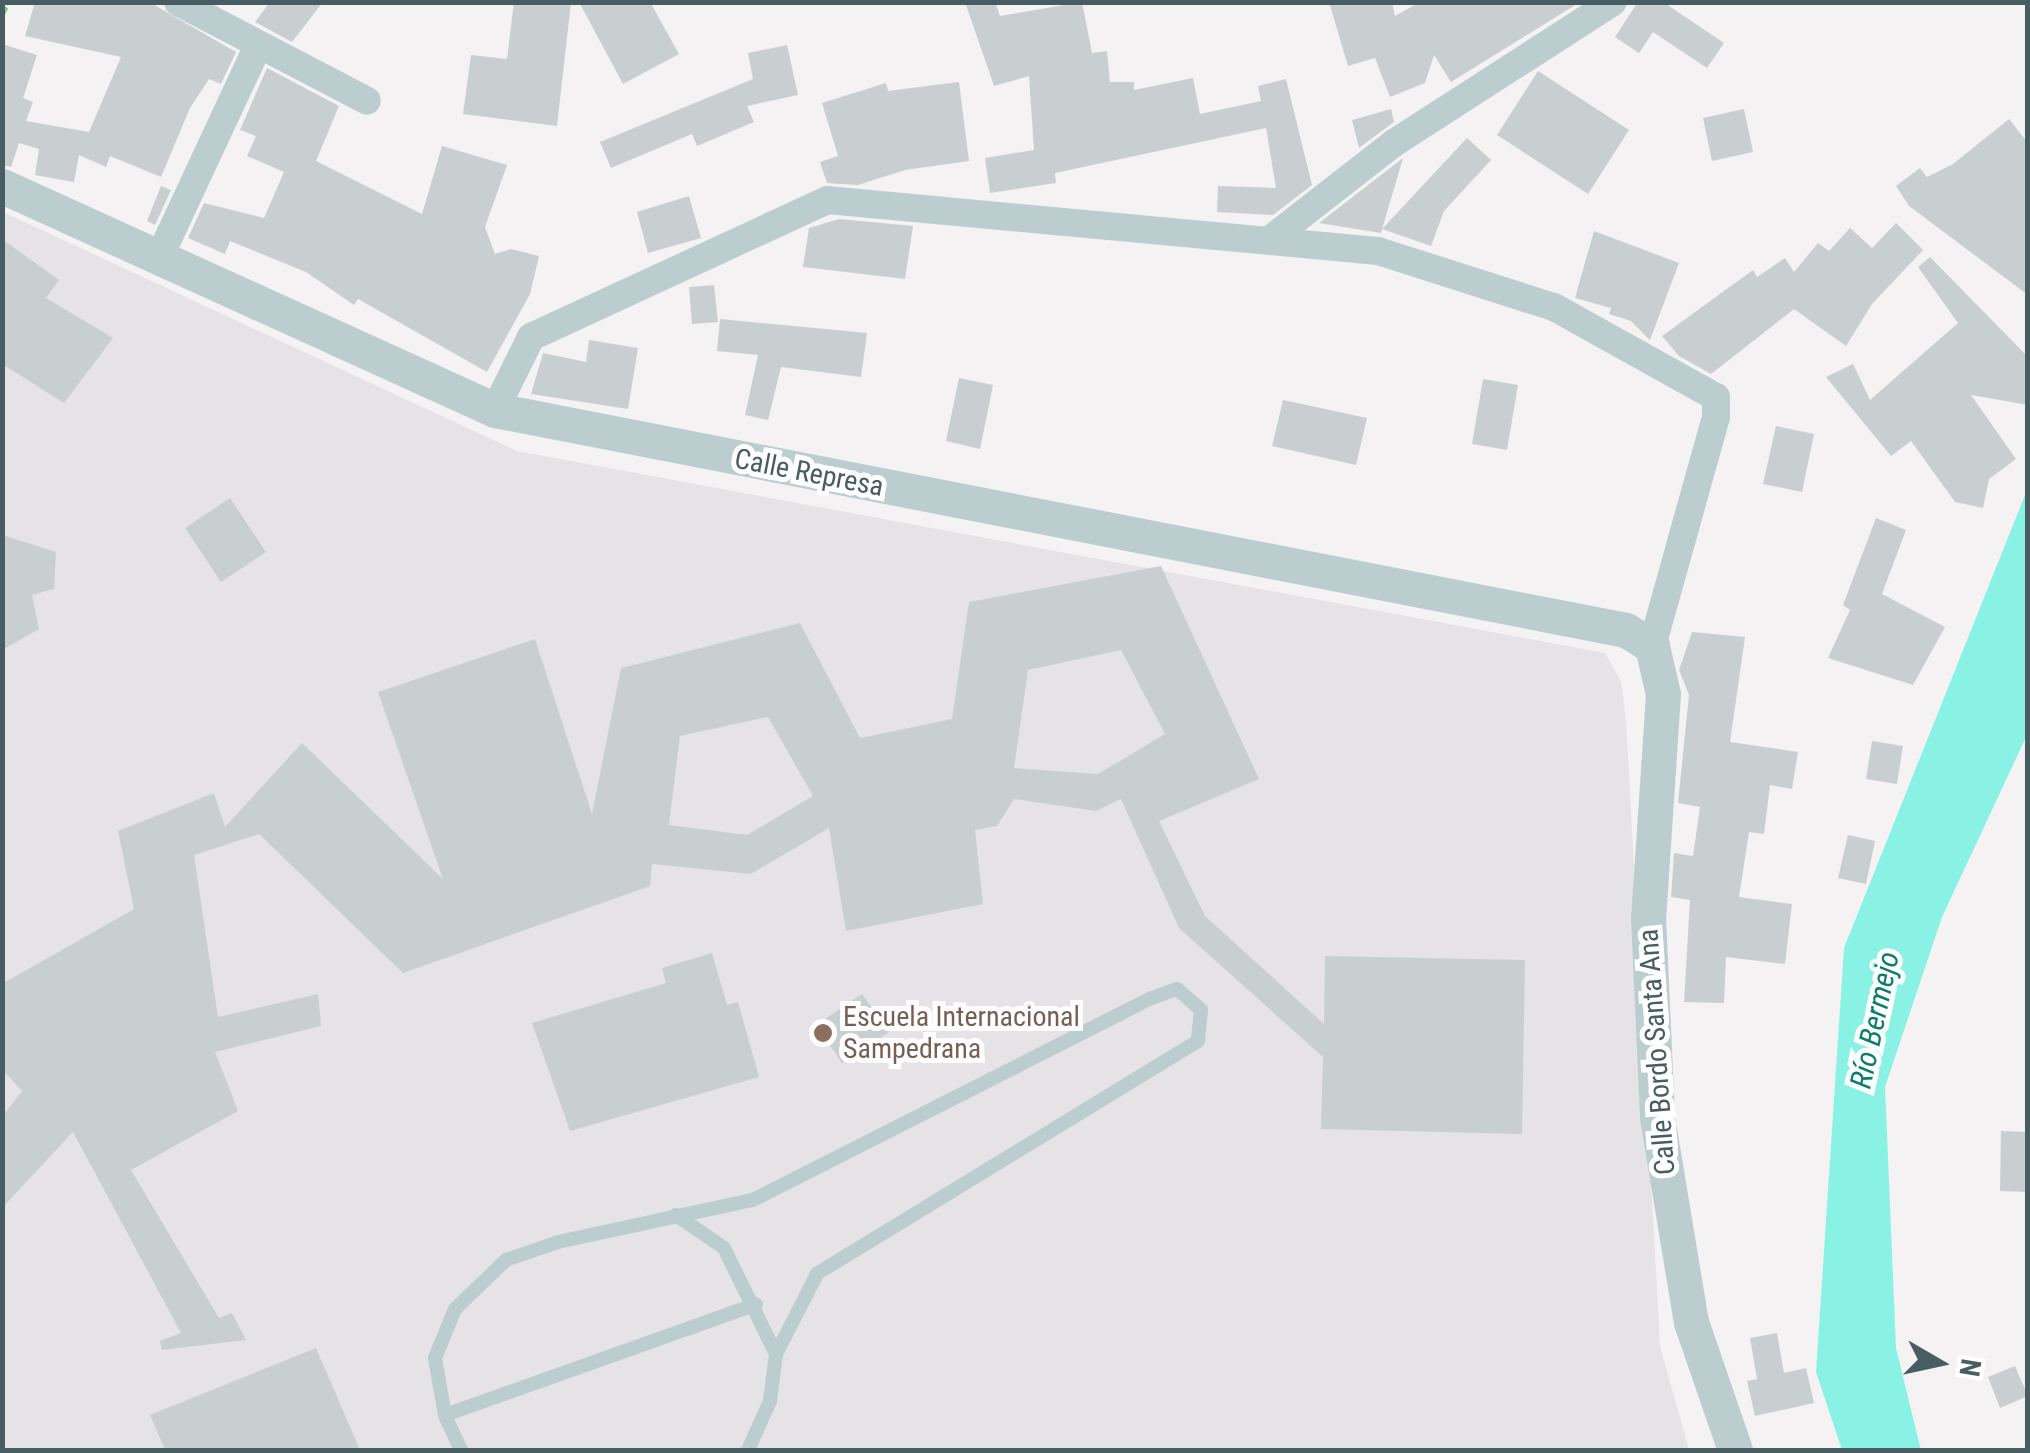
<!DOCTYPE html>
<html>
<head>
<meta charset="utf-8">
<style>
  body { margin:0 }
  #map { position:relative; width:2030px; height:1453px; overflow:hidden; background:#f4f2f3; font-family:"Roboto Condensed",sans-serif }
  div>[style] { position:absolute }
  .education>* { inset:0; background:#e5e3e5 }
  .water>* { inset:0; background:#8af2e5 }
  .building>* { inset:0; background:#c9cfd1 }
  .path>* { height:6px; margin-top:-3px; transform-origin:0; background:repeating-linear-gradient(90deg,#75d385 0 8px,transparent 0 13px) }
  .service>* { height:14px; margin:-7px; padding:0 7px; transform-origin:7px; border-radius:7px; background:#bccdcf }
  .minor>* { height:28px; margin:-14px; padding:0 14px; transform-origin:14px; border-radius:14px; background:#bccdcf }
  .tertiary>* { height:35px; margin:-17.5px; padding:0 17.5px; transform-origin:17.5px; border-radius:17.5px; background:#bccdcf }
  .dots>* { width:28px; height:28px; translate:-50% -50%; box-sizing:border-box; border:5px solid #fff; border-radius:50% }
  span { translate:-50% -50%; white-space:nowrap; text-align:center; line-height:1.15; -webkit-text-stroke:10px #fff; paint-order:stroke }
  .street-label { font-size:28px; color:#485d61 }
  .education-label { font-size:28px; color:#785e54 }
  .left { translate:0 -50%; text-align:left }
  .water-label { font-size:30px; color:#097e6f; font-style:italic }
  .frame { position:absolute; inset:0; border:5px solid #485d61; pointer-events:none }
  .north { position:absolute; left:1890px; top:1313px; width:100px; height:100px; -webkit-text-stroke:8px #fff; paint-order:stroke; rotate:99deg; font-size:28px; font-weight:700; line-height:40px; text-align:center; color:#485d61 }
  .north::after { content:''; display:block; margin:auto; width:35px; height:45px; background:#485d61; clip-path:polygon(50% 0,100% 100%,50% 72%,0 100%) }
</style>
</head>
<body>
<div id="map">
  <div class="education">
    <i style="clip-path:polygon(3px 212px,517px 451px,1605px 653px,1621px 681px,1626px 720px,1660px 1346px,1689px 1450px,3px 1450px)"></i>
  </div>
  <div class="water">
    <i style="clip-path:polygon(2027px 490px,2027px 735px,1942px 917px,1885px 1087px,1896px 1348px,1921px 1450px,1842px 1450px,1816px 1372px,1844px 948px)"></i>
  </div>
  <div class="building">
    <i style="clip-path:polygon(35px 2px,149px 2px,236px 52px,221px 84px,209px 79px,190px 108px,161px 177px,110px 156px,106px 167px,79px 155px,74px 182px,35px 175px,39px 149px,19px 143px,11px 167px,2px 165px,2px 44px,37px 55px,23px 98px,33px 102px,26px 121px,89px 132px,121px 57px,25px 36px)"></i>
    <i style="clip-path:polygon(270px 2px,323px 2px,292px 42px,255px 22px)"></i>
    <i style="clip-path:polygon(514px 2px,571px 2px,557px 126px,463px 114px,471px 55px,507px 59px)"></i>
    <i style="clip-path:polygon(579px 2px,650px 2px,679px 54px,623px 84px)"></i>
    <i style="clip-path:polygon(965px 2px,995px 2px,1000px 16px,1082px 2px,1092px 53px,1107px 51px,1110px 82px,1134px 82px,1134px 90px,1193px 78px,1200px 114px,1261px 101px,1258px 86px,1286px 79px,1312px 185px,1273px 215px,1217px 212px,1218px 186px,1276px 188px,1266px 128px,1055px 173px,1056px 183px,990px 193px,985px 158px,1034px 150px,1029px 76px,994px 86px)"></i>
    <i style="clip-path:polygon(1329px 2px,1392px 2px,1395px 16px,1420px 2px,1580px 2px,1451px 82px,1434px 55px,1425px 83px,1390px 97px,1375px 58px,1348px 66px)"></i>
    <i style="clip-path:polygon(1638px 2px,1663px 2px,1724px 43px,1707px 68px,1653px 32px,1639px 53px,1615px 37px)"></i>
    <i style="clip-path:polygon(787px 45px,798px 95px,747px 106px,754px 122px,697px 146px,692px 134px,611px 168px,600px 142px,753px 79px,748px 53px)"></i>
    <i style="clip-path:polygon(267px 68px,339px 106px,316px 161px,422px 214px,442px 146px,507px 165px,485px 227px,495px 254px,511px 249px,539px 256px,530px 294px,487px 372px,358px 299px,354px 305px,306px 272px,230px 241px,225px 254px,188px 238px,204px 203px,264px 218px,284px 172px,247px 156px,256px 136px,240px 130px)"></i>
    <i style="clip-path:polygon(1538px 71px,1629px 130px,1588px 194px,1497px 135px)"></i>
    <i style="clip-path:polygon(959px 82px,969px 161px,905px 170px,858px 185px,827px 183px,820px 162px,838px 156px,822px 103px,886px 83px,888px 91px)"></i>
    <i style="clip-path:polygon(1391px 109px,1394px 122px,1359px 148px,1352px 120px)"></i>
    <i style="clip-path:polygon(1744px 109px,1753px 152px,1712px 161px,1703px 118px)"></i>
    <i style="clip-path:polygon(2009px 119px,2028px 143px,2028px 295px,1909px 206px,1896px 186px,1920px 168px,1927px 177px,1953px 164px)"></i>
    <i style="clip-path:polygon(1467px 138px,1491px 160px,1444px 211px,1431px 246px,1382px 229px)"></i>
    <i style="clip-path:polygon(1403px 158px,1381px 233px,1319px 223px)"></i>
    <i style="clip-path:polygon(161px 186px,171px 190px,155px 225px,147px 221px)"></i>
    <i style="clip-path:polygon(689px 196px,701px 238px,648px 253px,637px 212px)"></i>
    <i style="clip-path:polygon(839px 219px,913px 226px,905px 279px,803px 267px,809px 228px)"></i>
    <i style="clip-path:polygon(1896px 223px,1923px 250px,1872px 304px,1846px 346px,1794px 309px,1711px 374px,1679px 356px,1662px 336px,1753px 270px,1757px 277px,1785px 258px,1794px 272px,1818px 243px,1829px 251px,1850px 228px,1872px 248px)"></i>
    <i style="clip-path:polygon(1594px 231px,1679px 263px,1650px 340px,1631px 321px,1609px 314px,1611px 308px,1575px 298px)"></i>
    <i style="clip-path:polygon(2px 239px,59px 280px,46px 298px,113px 338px,64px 403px,2px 364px)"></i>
    <i style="clip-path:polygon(1930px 257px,2028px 357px,2028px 405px,1971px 395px,2016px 459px,1989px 479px,1983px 508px,1955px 502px,1911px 441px,1891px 456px,1826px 377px,1853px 364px,1870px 400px,1958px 323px,1918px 267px)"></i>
    <i style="clip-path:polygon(714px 285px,718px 322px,692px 324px,689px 287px)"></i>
    <i style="clip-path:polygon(720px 319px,867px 333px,861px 377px,781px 367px,768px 420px,745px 415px,758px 355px,717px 351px)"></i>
    <i style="clip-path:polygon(589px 340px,638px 348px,628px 409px,531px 394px,543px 353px,586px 362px)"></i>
    <i style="clip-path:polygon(959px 378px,993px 385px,980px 449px,946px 441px)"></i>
    <i style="clip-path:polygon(1483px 379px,1518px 385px,1507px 450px,1472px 444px)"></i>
    <i style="clip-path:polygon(1283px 400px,1367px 418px,1356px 465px,1272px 446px)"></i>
    <i style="clip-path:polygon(1776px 426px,1814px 434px,1802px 492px,1763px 484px)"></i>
    <i style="clip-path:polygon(230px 498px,266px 552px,221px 582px,185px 528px)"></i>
    <i style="clip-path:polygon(1876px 518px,1906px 530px,1882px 594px,1945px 627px,1913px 685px,1828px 658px,1850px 610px,1843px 605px)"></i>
    <i style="clip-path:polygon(2px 535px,56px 552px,54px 589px,32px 595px,39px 629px,2px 650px)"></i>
    <i style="clip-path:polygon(evenodd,1161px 566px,1259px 779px,1159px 821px,1205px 916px,1324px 1024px,1325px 956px,1525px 960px,1522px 1134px,1321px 1129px,1323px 1057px,1179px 928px,1121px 799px,1096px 811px,1014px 799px,997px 826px,975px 830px,983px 904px,846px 931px,829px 828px,751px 874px,652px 864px,650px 886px,403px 973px,259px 834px,194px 855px,218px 1017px,318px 994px,321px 1026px,215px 1052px,238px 1111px,131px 1170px,219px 1318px,232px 1313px,246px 1340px,162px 1350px,160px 1341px,181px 1333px,73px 1132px,2px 1208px,2px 1117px,22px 1091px,2px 1069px,2px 984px,134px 909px,118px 831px,214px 793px,225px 827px,302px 743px,443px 879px,378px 692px,535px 639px,592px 814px,621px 668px,800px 623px,860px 738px,952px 719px,969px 602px,1161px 566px,1121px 650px,1165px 734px,1098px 774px,1014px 768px,1028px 670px,1121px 650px,1161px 566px,768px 717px,813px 796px,747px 835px,669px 825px,680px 736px,768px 717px)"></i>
    <i style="clip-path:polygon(1692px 632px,1745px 637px,1730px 742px,1798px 752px,1792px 789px,1770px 785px,1764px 834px,1749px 832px,1739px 897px,1792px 904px,1785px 964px,1726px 957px,1724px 1003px,1684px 1002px,1690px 900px,1671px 897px,1674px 853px,1693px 856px,1700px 807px,1678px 803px,1689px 695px,1679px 670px)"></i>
    <i style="clip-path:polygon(1872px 741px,1903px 746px,1897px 784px,1866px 779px)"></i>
    <i style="clip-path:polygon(1848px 835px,1875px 841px,1866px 884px,1838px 878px)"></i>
    <i style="clip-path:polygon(712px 953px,727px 1005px,738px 1002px,759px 1077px,570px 1131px,532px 1023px,666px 983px,662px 968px)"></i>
    <i style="clip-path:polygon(862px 994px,889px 1032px,842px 1063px,816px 1025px)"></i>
    <i style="clip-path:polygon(2001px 1131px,2028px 1132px,2027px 1192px,2000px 1191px)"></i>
    <i style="clip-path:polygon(1777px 1333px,1784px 1373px,1806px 1368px,1814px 1403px,1755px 1416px,1747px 1381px,1757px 1379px,1750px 1338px)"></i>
    <i style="clip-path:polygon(316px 1348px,360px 1450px,165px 1450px,150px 1415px)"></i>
    <i style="clip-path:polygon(2015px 1366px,2028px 1396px,2000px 1408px,1988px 1377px)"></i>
  </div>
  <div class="path">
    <i style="left:2px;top:14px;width:13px;rotate:-63deg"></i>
  </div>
  <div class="service">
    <i style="left:676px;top:1215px;width:58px;rotate:34.5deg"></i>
    <i style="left:724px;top:1248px;width:118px;rotate:63.9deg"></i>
    <i style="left:445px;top:1415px;width:330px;rotate:-19.6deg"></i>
    <i style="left:461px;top:1450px;width:38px;rotate:-115deg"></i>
    <i style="left:445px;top:1415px;width:58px;rotate:-100deg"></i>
    <i style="left:435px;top:1358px;width:53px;rotate:-67.8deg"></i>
    <i style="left:455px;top:1309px;width:71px;rotate:-43.9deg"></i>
    <i style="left:506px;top:1260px;width:55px;rotate:-19.1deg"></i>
    <i style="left:558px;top:1242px;width:199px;rotate:-12.2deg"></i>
    <i style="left:753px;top:1200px;width:444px;rotate:-26.9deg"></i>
    <i style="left:1149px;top:999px;width:30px;rotate:-20deg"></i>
    <i style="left:1177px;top:989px;width:32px;rotate:41deg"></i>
    <i style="left:1201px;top:1010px;width:31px;rotate:96deg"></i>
    <i style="left:1198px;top:1041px;width:447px;rotate:148.6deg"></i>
    <i style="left:817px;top:1274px;width:90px;rotate:117.1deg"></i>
    <i style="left:776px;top:1354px;width:47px;rotate:97.3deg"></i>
    <i style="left:770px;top:1401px;width:54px;rotate:114.2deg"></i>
  </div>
  <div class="minor">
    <i style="left:178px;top:2px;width:213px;rotate:27.6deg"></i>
    <i style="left:1272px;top:238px;width:155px;rotate:-37.9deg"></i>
    <i style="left:1394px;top:143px;width:260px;rotate:-32.8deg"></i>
    <i style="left:159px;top:258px;width:232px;rotate:-65deg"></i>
    <i style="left:495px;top:410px;width:81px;rotate:-63.7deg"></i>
    <i style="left:531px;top:337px;width:326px;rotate:-24.8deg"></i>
    <i style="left:827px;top:200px;width:553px;rotate:5.29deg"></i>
    <i style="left:1378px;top:251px;width:185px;rotate:17.7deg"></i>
    <i style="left:1554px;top:307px;width:185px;rotate:29.1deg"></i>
    <i style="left:1716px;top:397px;width:20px;rotate:90deg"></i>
    <i style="left:1716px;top:417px;width:238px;rotate:105.6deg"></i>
  </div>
  <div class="tertiary">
    <i style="left:2px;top:186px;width:542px;rotate:24.44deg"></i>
    <i style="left:495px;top:410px;width:1152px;rotate:11.01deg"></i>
    <i style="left:1626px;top:630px;width:31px;rotate:32deg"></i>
    <i style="left:1652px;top:646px;width:49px;rotate:77.1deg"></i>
    <i style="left:1663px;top:694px;width:224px;rotate:93.8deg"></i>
    <i style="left:1648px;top:917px;width:200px;rotate:87.4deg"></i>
    <i style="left:1657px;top:1117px;width:208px;rotate:80.6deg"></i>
    <i style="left:1691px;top:1322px;width:135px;rotate:71deg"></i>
  </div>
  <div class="dots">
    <i style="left:823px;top:1033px;background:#8d6e63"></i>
  </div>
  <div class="street-label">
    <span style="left:809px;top:473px;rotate:11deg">Calle Represa</span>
    <span style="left:1657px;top:1052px;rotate:-94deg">Calle Bordo Santa Ana</span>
  </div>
  <div class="education-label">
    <span class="left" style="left:843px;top:1033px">Escuela Internacional<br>Sampedrana</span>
  </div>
  <div class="water-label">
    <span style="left:1875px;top:1020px;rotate:-78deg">Río Bermejo</span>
  </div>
  <div class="frame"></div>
  <div class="north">N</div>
</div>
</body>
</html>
